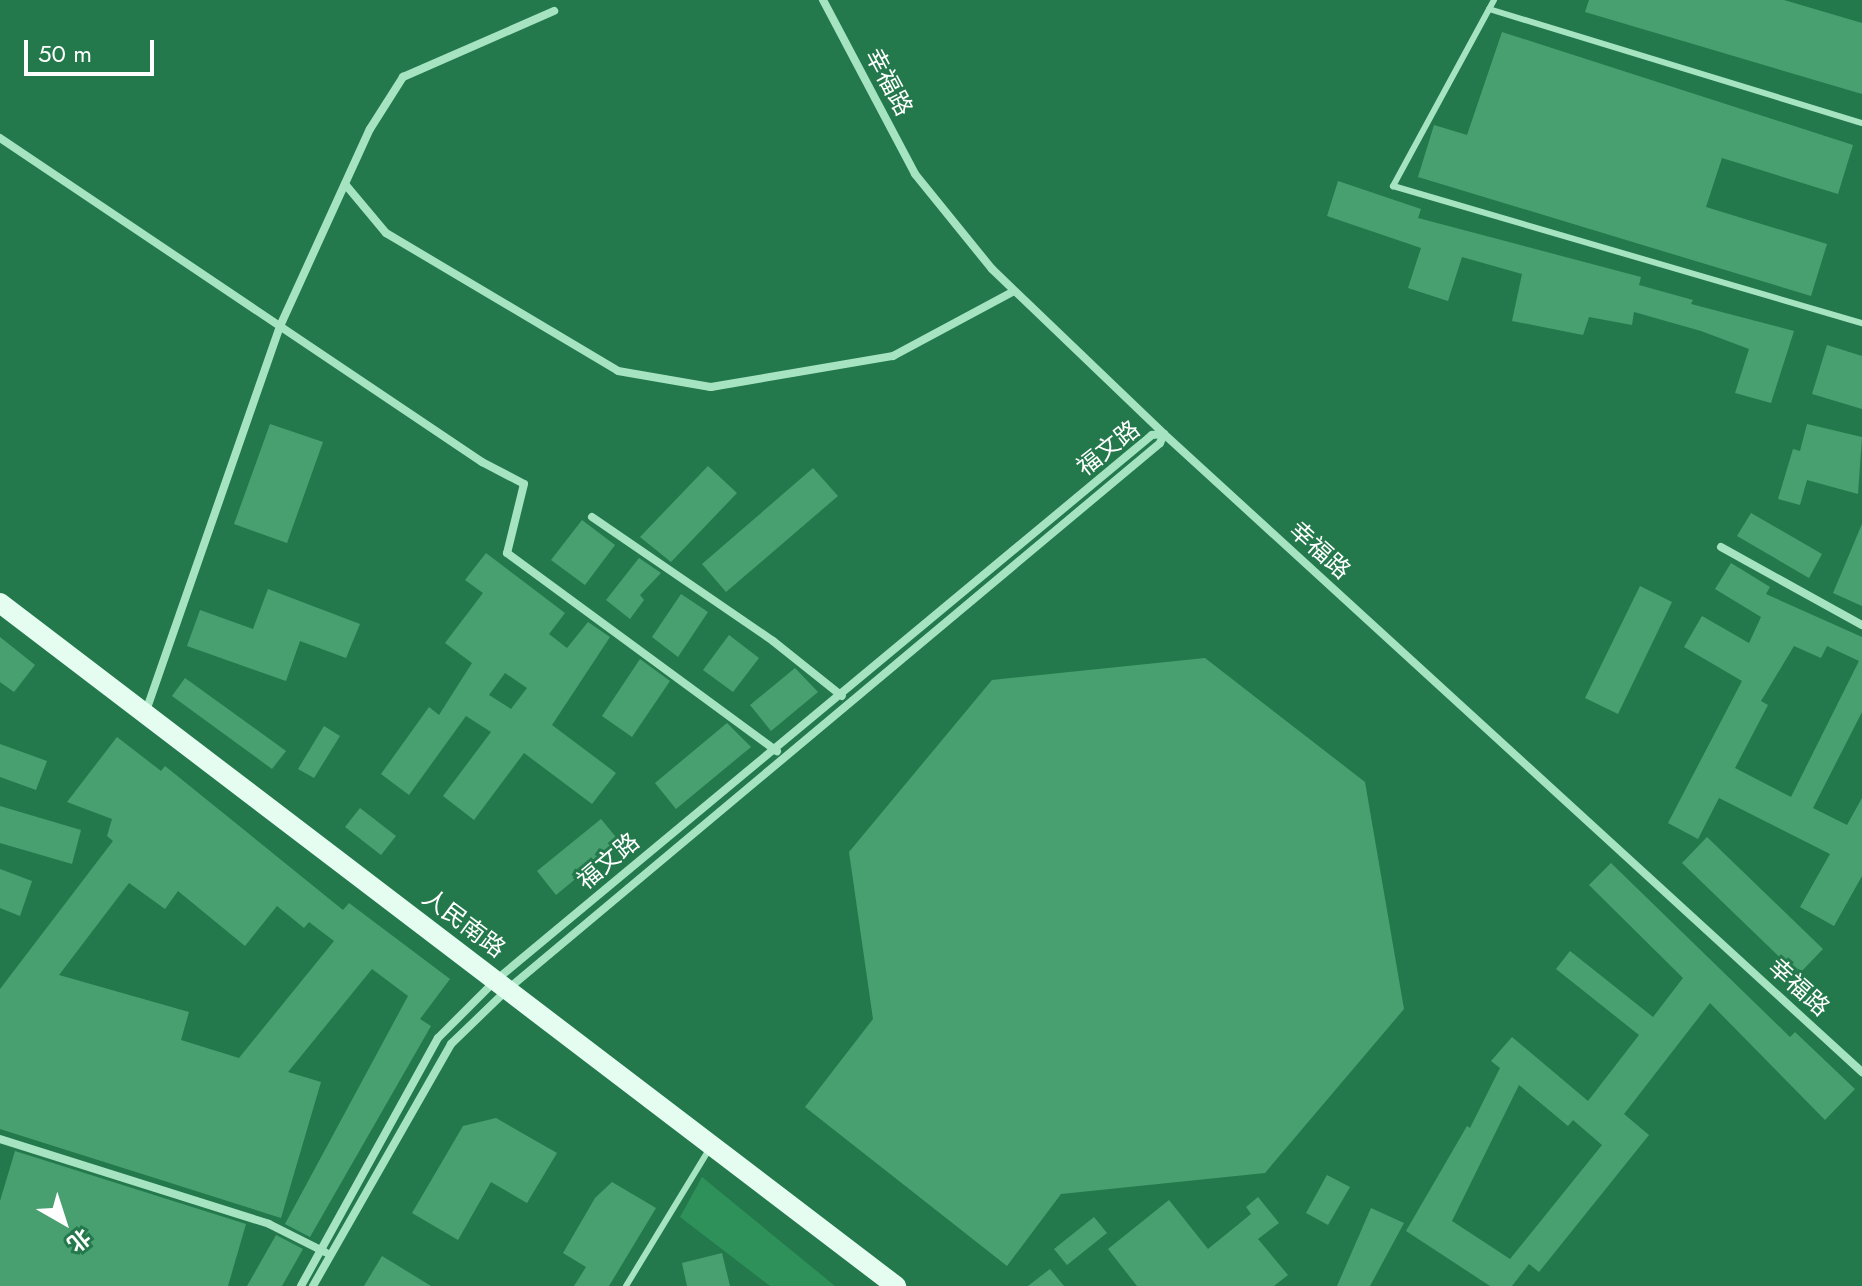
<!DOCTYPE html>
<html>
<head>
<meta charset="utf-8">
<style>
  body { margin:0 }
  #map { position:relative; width:1862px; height:1286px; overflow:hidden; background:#23794b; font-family:Jost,"Noto Sans SC",sans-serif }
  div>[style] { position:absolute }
  .green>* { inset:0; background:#2e915a }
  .building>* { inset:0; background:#48a070 }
  .lane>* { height:6px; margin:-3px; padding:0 3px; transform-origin:3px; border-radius:3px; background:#a6e4c1 }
  .street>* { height:8px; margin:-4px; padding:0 4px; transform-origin:4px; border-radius:4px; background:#a6e4c1 }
  .primary>* { height:20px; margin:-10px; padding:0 10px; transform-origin:10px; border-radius:10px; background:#e5fcf1 }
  span { translate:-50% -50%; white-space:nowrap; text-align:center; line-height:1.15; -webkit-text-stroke:6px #23794b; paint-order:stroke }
  .street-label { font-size:24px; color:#fff }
  .north { position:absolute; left:24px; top:1182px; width:80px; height:80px; -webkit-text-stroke:6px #23794b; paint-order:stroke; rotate:141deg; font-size:22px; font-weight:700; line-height:32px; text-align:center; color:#fff }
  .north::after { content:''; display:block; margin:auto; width:28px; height:36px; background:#fff; clip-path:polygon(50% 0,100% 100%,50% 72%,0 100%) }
  .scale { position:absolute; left:24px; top:40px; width:130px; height:36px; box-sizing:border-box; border:4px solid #fff; border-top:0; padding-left:10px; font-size:24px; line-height:28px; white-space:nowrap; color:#fff; -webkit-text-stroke:6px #23794b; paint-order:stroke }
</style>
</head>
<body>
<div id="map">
  <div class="green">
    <i style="clip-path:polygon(702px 1177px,835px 1286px,770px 1286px,680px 1217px)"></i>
  </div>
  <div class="building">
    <i style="clip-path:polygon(1589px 0,1784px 0,1862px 23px,1862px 94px,1585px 12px)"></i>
    <i style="clip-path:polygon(1502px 32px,1853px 145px,1838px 194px,1722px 158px,1706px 207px,1827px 244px,1811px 296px,1418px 177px,1434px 125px,1467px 135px)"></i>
    <i style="clip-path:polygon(1338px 181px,1421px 209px,1418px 218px,1641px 277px,1639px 285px,1693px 300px,1691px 304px,1794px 331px,1771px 403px,1735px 393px,1749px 349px,1701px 331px,1634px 312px,1632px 325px,1589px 317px,1583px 335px,1512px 321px,1522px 274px,1462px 257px,1448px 301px,1408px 288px,1421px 248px,1327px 216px)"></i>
    <i style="clip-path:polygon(1827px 345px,1862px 356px,1862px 409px,1812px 394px)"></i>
    <i style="clip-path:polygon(270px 424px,323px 442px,287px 543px,234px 524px)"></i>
    <i style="clip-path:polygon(1807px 424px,1862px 437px,1858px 494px,1807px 480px,1800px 505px,1778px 499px,1793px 449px,1800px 451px)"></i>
    <i style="clip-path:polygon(708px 466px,737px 493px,671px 562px,640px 537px)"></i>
    <i style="clip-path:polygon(813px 468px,838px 496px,726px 592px,702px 564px)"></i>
    <i style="clip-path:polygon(1751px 513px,1822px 554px,1809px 578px,1737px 536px)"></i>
    <i style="clip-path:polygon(582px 520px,615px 545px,585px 585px,551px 560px)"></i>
    <i style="clip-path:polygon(1862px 524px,1862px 606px,1833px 593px)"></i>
    <i style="clip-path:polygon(evenodd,486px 553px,565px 613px,549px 634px,567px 648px,588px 622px,610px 637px,552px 725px,616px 773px,592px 804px,524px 753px,474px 820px,443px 796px,491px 732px,466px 716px,409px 795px,381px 774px,429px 707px,439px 715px,472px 663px,445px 643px,483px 593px,465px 580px,486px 553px,505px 673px,527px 688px,511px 709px,489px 695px,505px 673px)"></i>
    <i style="clip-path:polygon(639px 558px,661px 573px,640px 595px,644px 600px,630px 619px,606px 600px)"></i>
    <i style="clip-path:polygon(evenodd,1731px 563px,1770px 587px,1766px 594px,1862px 637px,1862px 712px,1813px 808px,1847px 825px,1862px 798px,1862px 876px,1834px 926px,1800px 907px,1830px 854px,1719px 798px,1698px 839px,1668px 823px,1742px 681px,1684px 647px,1702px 616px,1749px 643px,1761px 617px,1715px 589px,1731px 563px,1794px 646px,1821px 658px,1827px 646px,1859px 661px,1791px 797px,1735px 768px,1768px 705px,1761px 701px,1794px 646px)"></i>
    <i style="clip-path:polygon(1640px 586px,1672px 602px,1618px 714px,1585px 698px)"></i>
    <i style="clip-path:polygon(268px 589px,360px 624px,346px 658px,300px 641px,286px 681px,187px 646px,200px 610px,253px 629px)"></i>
    <i style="clip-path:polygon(681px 594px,708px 612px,678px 657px,652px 637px)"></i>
    <i style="clip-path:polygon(729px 635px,759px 658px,733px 692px,703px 670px)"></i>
    <i style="clip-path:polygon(0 637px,35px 665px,14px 692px,0 682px)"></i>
    <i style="clip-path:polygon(1205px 658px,1365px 782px,1404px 1009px,1265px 1173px,1061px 1194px,1007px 1266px,805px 1107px,873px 1019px,849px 852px,992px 680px)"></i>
    <i style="clip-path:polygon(640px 659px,670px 681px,632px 737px,602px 716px)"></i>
    <i style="clip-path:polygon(795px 668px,818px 692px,771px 731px,750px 705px)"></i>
    <i style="clip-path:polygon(185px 678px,286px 751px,272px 769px,172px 696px)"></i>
    <i style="clip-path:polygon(727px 723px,751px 747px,676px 809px,655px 783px)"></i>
    <i style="clip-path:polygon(324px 726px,340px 736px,314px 778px,298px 769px)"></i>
    <i style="clip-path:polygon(evenodd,117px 737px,161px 771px,165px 766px,343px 910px,349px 903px,450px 979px,420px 1019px,431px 1026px,310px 1237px,285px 1224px,408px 996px,372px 969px,288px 1072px,321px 1082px,281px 1218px,0 1129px,0 989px,113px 841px,107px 836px,112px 819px,67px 802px,117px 737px,129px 883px,165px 909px,178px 891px,245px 946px,277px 906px,304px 928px,309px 922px,334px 941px,239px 1058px,181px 1040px,189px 1012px,59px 975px,129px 883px)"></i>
    <i style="clip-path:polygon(0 744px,47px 761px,36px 790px,0 777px)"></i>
    <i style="clip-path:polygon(0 806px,81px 830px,72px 864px,0 843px)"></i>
    <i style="clip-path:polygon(360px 808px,396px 836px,381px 855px,345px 827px)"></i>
    <i style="clip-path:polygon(601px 819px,620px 842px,556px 895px,537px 871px)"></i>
    <i style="clip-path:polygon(1707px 837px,1823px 949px,1798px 975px,1682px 863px)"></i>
    <i style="clip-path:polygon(evenodd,1611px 863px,1790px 1037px,1795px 1032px,1855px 1089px,1825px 1120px,1710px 1003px,1624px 1114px,1649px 1135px,1539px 1272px,1529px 1264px,1512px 1286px,1490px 1286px,1406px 1231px,1467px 1126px,1470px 1128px,1500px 1068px,1491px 1061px,1512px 1037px,1588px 1101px,1639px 1035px,1556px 969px,1570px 951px,1653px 1017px,1683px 978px,1589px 885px,1611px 863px,1519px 1085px,1568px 1126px,1573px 1120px,1602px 1145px,1510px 1259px,1452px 1221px,1519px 1085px)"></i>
    <i style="clip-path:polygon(0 869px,32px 881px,20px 916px,0 908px)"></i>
    <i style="clip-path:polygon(496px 1118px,557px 1153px,527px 1203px,491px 1182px,458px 1240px,412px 1213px,463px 1126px)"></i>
    <i style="clip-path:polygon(15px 1151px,246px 1224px,228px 1286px,0 1286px,0 1201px)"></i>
    <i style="clip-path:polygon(1327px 1175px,1350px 1187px,1328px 1225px,1306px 1213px)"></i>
    <i style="clip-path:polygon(612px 1182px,656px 1208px,609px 1286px,574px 1286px,586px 1267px,563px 1253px,595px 1198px)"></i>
    <i style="clip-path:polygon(1258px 1197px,1279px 1223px,1258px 1239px,1288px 1275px,1274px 1286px,1137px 1286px,1108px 1249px,1169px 1200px,1208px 1249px,1251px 1214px,1246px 1207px)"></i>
    <i style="clip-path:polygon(1371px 1208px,1404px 1223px,1370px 1286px,1337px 1286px)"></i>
    <i style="clip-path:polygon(1094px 1217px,1107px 1233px,1067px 1265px,1054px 1249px)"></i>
    <i style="clip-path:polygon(276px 1235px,303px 1249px,282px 1286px,247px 1286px)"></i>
    <i style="clip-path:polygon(722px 1253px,730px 1286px,687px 1286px,682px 1263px)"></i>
    <i style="clip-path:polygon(382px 1256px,431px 1286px,364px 1286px)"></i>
    <i style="clip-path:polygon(1050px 1269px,1064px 1286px,1028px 1286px)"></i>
  </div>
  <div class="lane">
    <i style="left:1494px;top:0;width:212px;rotate:118.5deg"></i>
    <i style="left:1393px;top:186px;width:489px;rotate:16.3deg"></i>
    <i style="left:1489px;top:9px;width:390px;rotate:17deg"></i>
    <i style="left:626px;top:1286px;width:162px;rotate:-58.7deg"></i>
  </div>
  <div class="street">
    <i style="left:823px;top:0;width:197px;rotate:62.1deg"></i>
    <i style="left:915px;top:174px;width:122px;rotate:51deg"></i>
    <i style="left:992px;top:269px;width:238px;rotate:43.8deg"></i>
    <i style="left:1164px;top:434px;width:946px;rotate:42.43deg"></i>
    <i style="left:0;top:138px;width:581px;rotate:33.91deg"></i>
    <i style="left:482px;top:462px;width:47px;rotate:27.6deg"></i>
    <i style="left:524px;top:484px;width:71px;rotate:103.8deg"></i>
    <i style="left:507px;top:553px;width:335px;rotate:36.3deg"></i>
    <i style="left:345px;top:184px;width:64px;rotate:50.1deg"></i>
    <i style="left:386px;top:233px;width:270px;rotate:30.7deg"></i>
    <i style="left:618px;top:371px;width:94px;rotate:9.8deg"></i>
    <i style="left:711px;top:387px;width:185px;rotate:-9.7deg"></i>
    <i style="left:893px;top:356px;width:137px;rotate:-28.2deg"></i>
    <i style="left:592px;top:517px;width:219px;rotate:34.4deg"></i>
    <i style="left:773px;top:641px;width:88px;rotate:38.6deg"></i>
    <i style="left:1721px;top:547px;width:161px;rotate:29deg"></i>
    <i style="left:146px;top:711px;width:410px;rotate:-70.8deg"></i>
    <i style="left:281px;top:324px;width:214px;rotate:-65.5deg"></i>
    <i style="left:370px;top:129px;width:62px;rotate:-57.6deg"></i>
    <i style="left:403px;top:77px;width:165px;rotate:-23.6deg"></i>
    <i style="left:0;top:1139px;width:282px;rotate:17.5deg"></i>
    <i style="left:269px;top:1224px;width:63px;rotate:26.6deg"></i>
    <i style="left:301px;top:1286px;width:283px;rotate:-61.1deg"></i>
    <i style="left:438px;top:1038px;width:82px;rotate:-45deg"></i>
    <i style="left:496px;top:980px;width:853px;rotate:-39.72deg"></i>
    <i style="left:1152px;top:435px;width:12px;rotate:-5deg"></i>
    <i style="left:313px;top:1286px;width:279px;rotate:-60.3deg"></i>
    <i style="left:451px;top:1044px;width:79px;rotate:-44deg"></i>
    <i style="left:508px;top:989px;width:850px;rotate:-39.94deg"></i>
    <i style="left:1160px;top:443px;width:10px;rotate:-66deg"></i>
  </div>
  <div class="primary">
    <i style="left:0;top:603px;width:1127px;rotate:37.32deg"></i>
  </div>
  <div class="street-label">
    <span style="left:889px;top:82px;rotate:62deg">幸福路</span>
    <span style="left:1108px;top:448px;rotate:-38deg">福文路</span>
    <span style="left:1320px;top:550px;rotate:42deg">幸福路</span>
    <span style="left:608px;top:861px;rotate:-40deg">福文路</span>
    <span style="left:464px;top:923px;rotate:37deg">人民南路</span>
    <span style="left:1799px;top:987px;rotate:42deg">幸福路</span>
  </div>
  <div class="north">北</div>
  <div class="scale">50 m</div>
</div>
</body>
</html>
